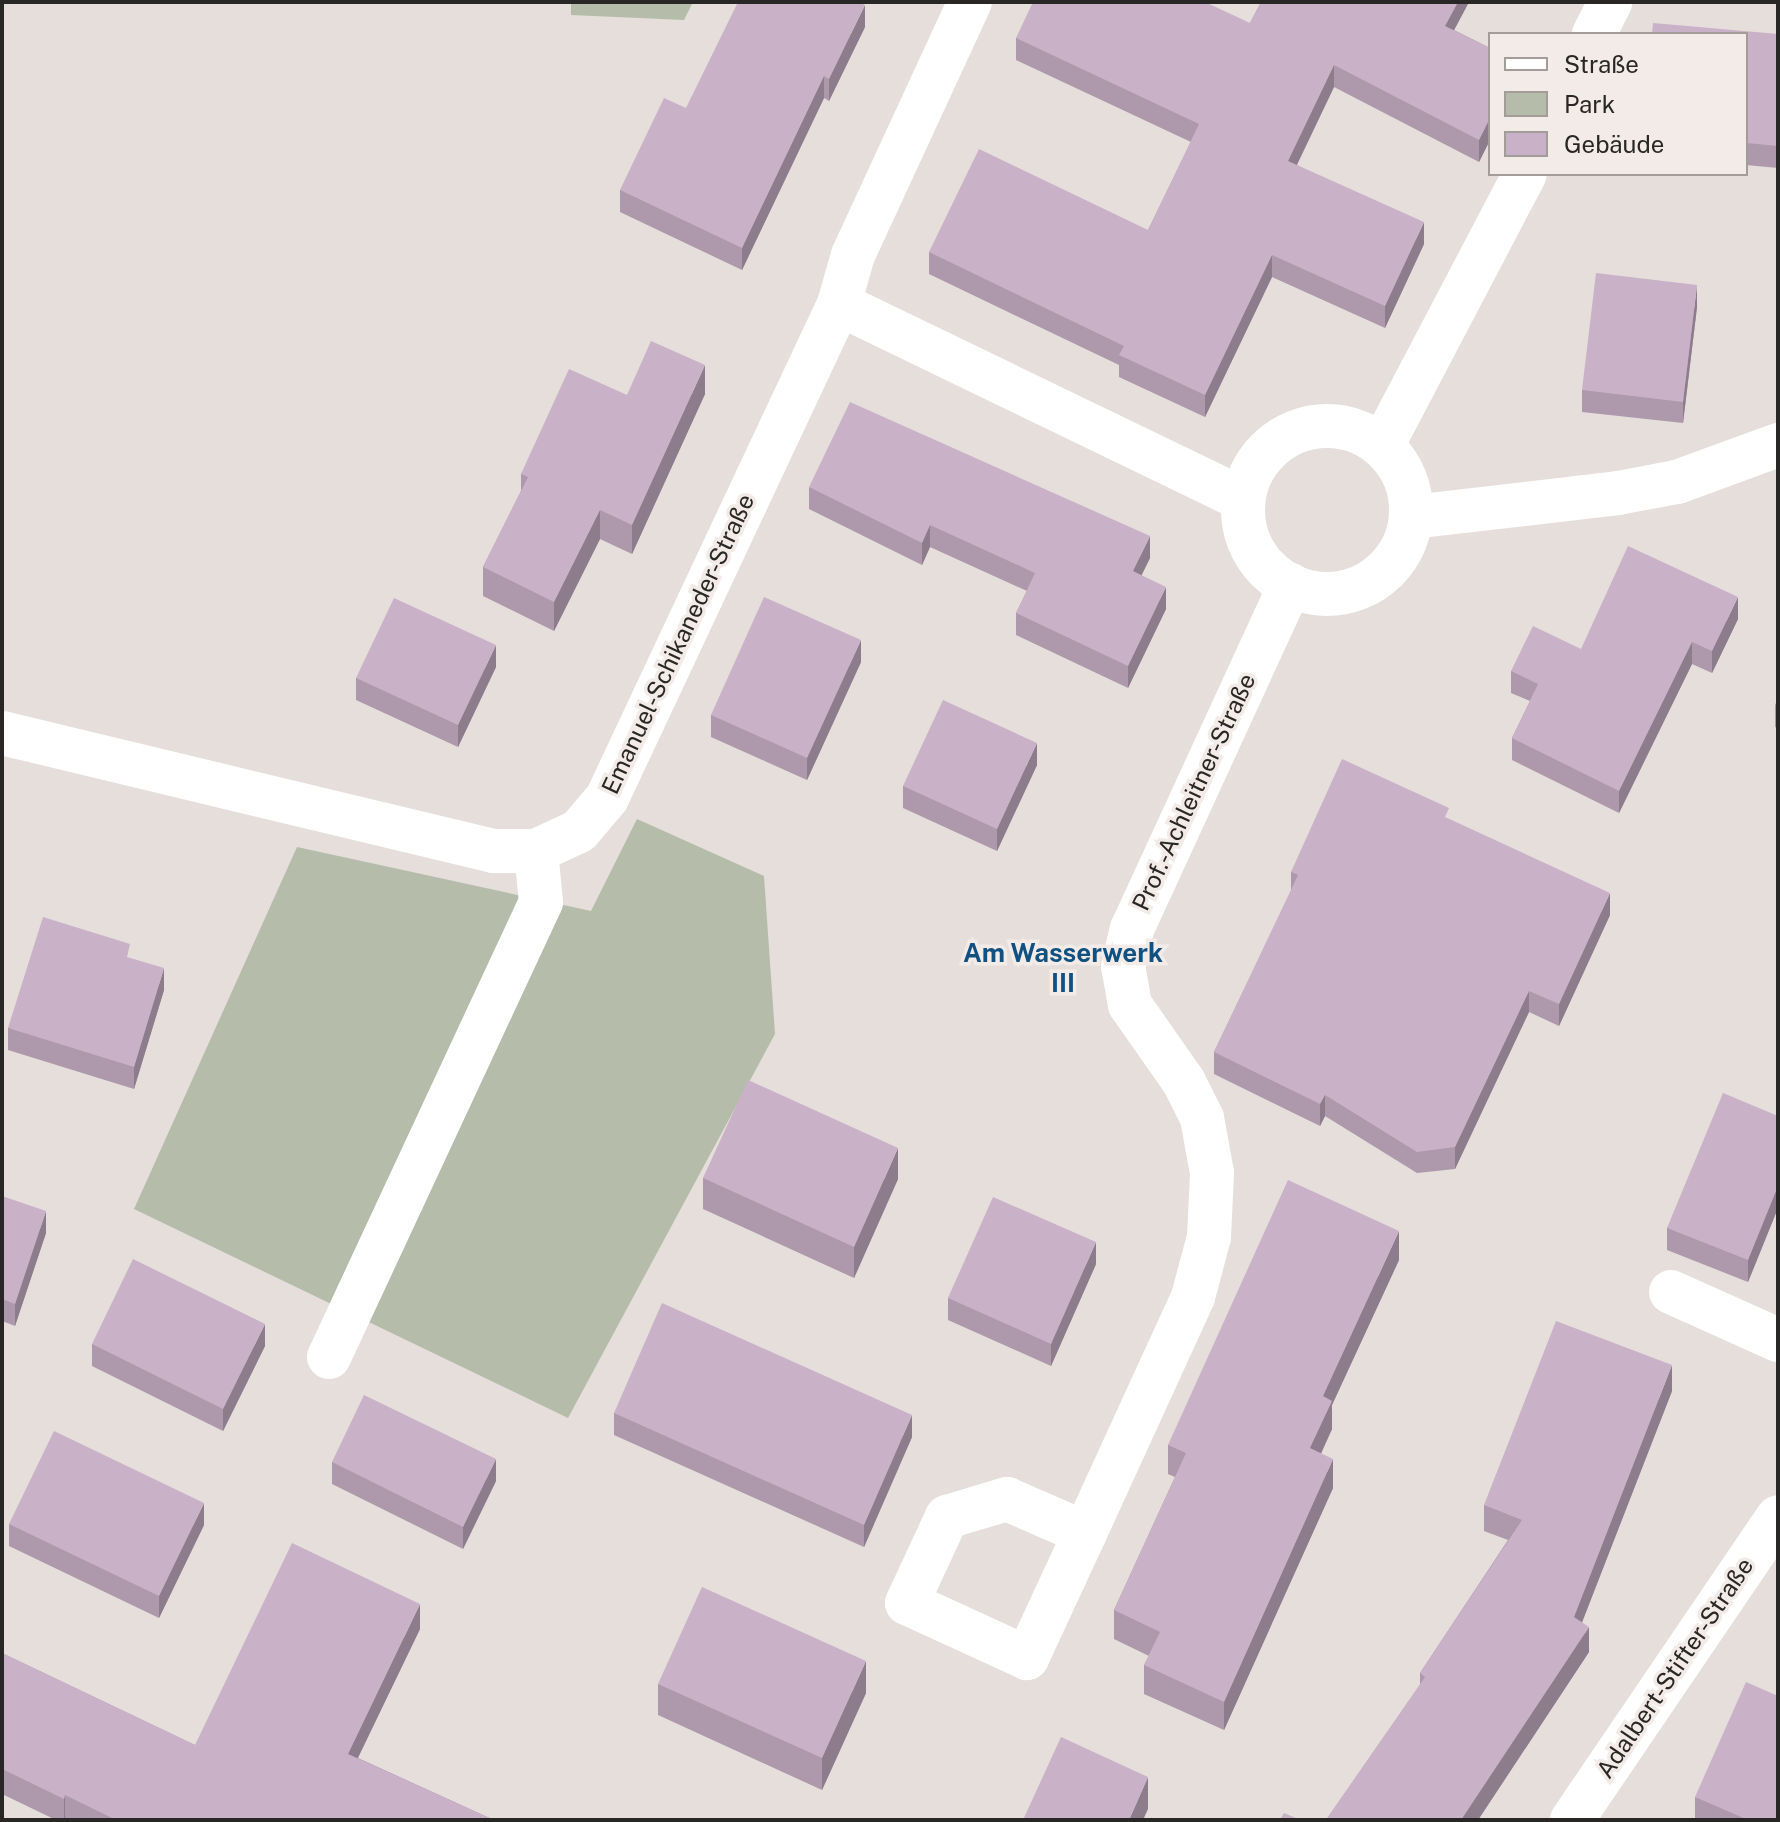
<!DOCTYPE html>
<html>
<head>
<meta charset="utf-8">
<style>
  body { margin:0 }
  #map { position:relative; width:1780px; height:1822px; overflow:hidden; background:#e5deda; font-family:"Public Sans",sans-serif }
  div>[style] { position:absolute }
  .green>* { inset:0; background:#b5bdaa }
  .minor>* { height:44px; margin:-22px; padding:0 22px; transform-origin:22px; border-radius:22px; background:#fff }
  .minor>.ring { margin:-22px; padding:0; box-sizing:content-box; background:none; border:44px solid #fff; border-radius:50% }
  .wall>* { inset:0; background:#ad98ac }
  .shaded-wall>* { inset:0; background:#8d7c8c }
  .building>* { inset:0; background:#c9b1c8 }
  span { translate:-50% -50%; white-space:nowrap; text-align:center; line-height:1.15; -webkit-text-stroke:7px #f2ebe7; paint-order:stroke }
  .street-label { font-size:24px; color:#292725 }
  .neighbourhood-label { font-size:26px; color:#105181; font-weight:700 }
  .frame { position:absolute; inset:0; border:4px solid #292725; pointer-events:none }
  .legend { position:absolute; left:1488px; top:32px; width:260px; height:144px; box-sizing:border-box; background:#f2ebe7; border:2px solid #a29d99; margin:0; padding:10px 14px; list-style:none; font-size:24px; color:#292725 }
  .legend li { display:flex; align-items:center; gap:16px; height:40px }
  .legend b { width:40px; border:2px solid #a29d99 }
</style>
</head>
<body>
<div id="map">
  <div class="green">
    <i style="clip-path:polygon(571px 2px,693px 2px,684px 20px,571px 15px)"></i>
    <i style="clip-path:polygon(637px 819px,764px 876px,775px 1034px,568px 1418px,134px 1209px,297px 847px,591px 911px)"></i>
  </div>
  <div class="minor">
    <i style="left:1594px;top:34px;width:36px;rotate:-63deg"></i>
    <i style="left:839px;top:304px;width:51px;rotate:-74.1deg"></i>
    <i style="left:853px;top:255px;width:279px;rotate:-65.2deg"></i>
    <i class="ring" style="left:1243px;top:426px;width:124px;height:124px"></i>
    <i style="left:1382px;top:446px;width:307px;rotate:-62.3deg"></i>
    <i style="left:1412px;top:517px;width:207px;rotate:-6.6deg"></i>
    <i style="left:1618px;top:493px;width:60px;rotate:-10.6deg"></i>
    <i style="left:1677px;top:482px;width:108px;rotate:-20.1deg"></i>
    <i style="left:2px;top:733px;width:505px;rotate:13.51deg"></i>
    <i style="left:493px;top:851px;width:43px"></i>
    <i style="left:536px;top:851px;width:47px;rotate:-24.9deg"></i>
    <i style="left:579px;top:831px;width:43px;rotate:-49.7deg"></i>
    <i style="left:607px;top:798px;width:546px;rotate:-64.84deg"></i>
    <i style="left:839px;top:304px;width:449px;rotate:25.8deg"></i>
    <i style="left:1671px;top:1292px;width:117px;rotate:24.2deg"></i>
    <i style="left:329px;top:1357px;width:502px;rotate:-65.02deg"></i>
    <i style="left:541px;top:902px;width:51px;rotate:-95.6deg"></i>
    <i style="left:1085px;top:1533px;width:138px;rotate:114.9deg"></i>
    <i style="left:1027px;top:1658px;width:132px;rotate:-155.4deg"></i>
    <i style="left:907px;top:1603px;width:95px;rotate:-65.1deg"></i>
    <i style="left:947px;top:1517px;width:63px;rotate:-16.7deg"></i>
    <i style="left:1007px;top:1499px;width:85px;rotate:23.6deg"></i>
    <i style="left:1085px;top:1533px;width:260px;rotate:-65.4deg"></i>
    <i style="left:1193px;top:1297px;width:62px;rotate:-75.1deg"></i>
    <i style="left:1209px;top:1237px;width:64px;rotate:-87.3deg"></i>
    <i style="left:1212px;top:1173px;width:56px;rotate:-100.3deg"></i>
    <i style="left:1202px;top:1118px;width:40px;rotate:-116.6deg"></i>
    <i style="left:1184px;top:1082px;width:94px;rotate:-125deg"></i>
    <i style="left:1130px;top:1005px;width:39px;rotate:-100deg"></i>
    <i style="left:1123px;top:967px;width:39px;rotate:-77deg"></i>
    <i style="left:1132px;top:929px;width:379px;rotate:-65.3deg"></i>
    <i style="left:1572px;top:1820px;width:366px;rotate:-55.8deg"></i>
  </div>
  <div class="wall">
    <i style="clip-path:polygon(1261px 2px,1469px 2px,1454px 30px,1490px 48px,1490px 140px,1479px 162px,1334px 87px,1297px 165px,1424px 244px,1385px 328px,1272px 277px,1205px 417px,1119px 377px,1119px 365px,929px 274px,929px 252px,1148px 230px,1191px 142px,1016px 60px,1016px 38px,1250px 23px)"></i>
    <i style="clip-path:polygon(865px 27px,829px 101px,824px 98px,742px 270px,620px 212px,620px 190px,686px 108px)"></i>
    <i style="clip-path:polygon(1746px 34px,1778px 34px,1778px 168px,1746px 165px)"></i>
    <i style="clip-path:polygon(1697px 307px,1683px 423px,1582px 412px,1582px 390px)"></i>
    <i style="clip-path:polygon(705px 394px,632px 554px,600px 539px,554px 631px,483px 596px,483px 567px,521px 491px,521px 474px,627px 395px)"></i>
    <i style="clip-path:polygon(809px 487px,1150px 558px,1141px 575px,1166px 609px,1128px 688px,1016px 635px,1016px 613px,1027px 591px,930px 547px,922px 565px,809px 509px)"></i>
    <i style="clip-path:polygon(1738px 619px,1712px 673px,1692px 664px,1619px 813px,1512px 760px,1512px 738px,1530px 701px,1511px 693px,1511px 671px,1581px 649px)"></i>
    <i style="clip-path:polygon(861px 662px,807px 780px,711px 737px,711px 715px)"></i>
    <i style="clip-path:polygon(496px 667px,458px 747px,356px 700px,356px 678px)"></i>
    <i style="clip-path:polygon(1778px 699px,1778px 729px,1775px 727px,1775px 705px)"></i>
    <i style="clip-path:polygon(1037px 765px,997px 851px,903px 808px,903px 786px)"></i>
    <i style="clip-path:polygon(1449px 819px,1610px 915px,1559px 1026px,1529px 1012px,1455px 1169px,1417px 1173px,1325px 1116px,1320px 1126px,1214px 1074px,1214px 1052px,1291px 892px,1291px 872px)"></i>
    <i style="clip-path:polygon(130px 958px,164px 990px,134px 1089px,8px 1050px,8px 1028px)"></i>
    <i style="clip-path:polygon(1778px 1116px,1778px 1208px,1748px 1282px,1667px 1250px,1667px 1228px)"></i>
    <i style="clip-path:polygon(703px 1178px,898px 1179px,854px 1278px,703px 1209px)"></i>
    <i style="clip-path:polygon(2px 1196px,46px 1233px,15px 1326px,2px 1321px)"></i>
    <i style="clip-path:polygon(1399px 1260px,1332px 1405px,1332px 1429px,1321px 1454px,1333px 1488px,1224px 1730px,1144px 1694px,1144px 1665px,1149px 1656px,1114px 1639px,1114px 1610px,1175px 1477px,1168px 1474px,1168px 1445px)"></i>
    <i style="clip-path:polygon(1096px 1264px,1051px 1366px,948px 1320px,948px 1298px)"></i>
    <i style="clip-path:polygon(92px 1344px,265px 1346px,223px 1431px,92px 1366px)"></i>
    <i style="clip-path:polygon(1672px 1391px,1582px 1622px,1589px 1652px,1478px 1820px,1326px 1820px,1420px 1685px,1420px 1673px,1508px 1540px,1484px 1531px,1484px 1505px)"></i>
    <i style="clip-path:polygon(614px 1413px,912px 1437px,864px 1547px,614px 1435px)"></i>
    <i style="clip-path:polygon(332px 1462px,496px 1481px,463px 1549px,332px 1484px)"></i>
    <i style="clip-path:polygon(9px 1524px,204px 1525px,159px 1618px,9px 1546px)"></i>
    <i style="clip-path:polygon(420px 1629px,358px 1758px,494px 1820px,56px 1820px,2px 1794px,2px 1653px,195px 1745px)"></i>
    <i style="clip-path:polygon(658px 1684px,866px 1693px,822px 1790px,658px 1715px)"></i>
    <i style="clip-path:polygon(1695px 1797px,1778px 1820px,1697px 1820px,1695px 1819px)"></i>
  </div>
  <div class="shaded-wall">
    <i style="clip-path:polygon(1458px 2px,1469px 2px,1445px 47px,1445px 26px)"></i>
    <i style="clip-path:polygon(865px 5px,865px 27px,829px 101px,829px 79px)"></i>
    <i style="clip-path:polygon(1334px 65px,1334px 87px,1288px 183px,1288px 161px)"></i>
    <i style="clip-path:polygon(824px 76px,824px 98px,742px 270px,742px 248px)"></i>
    <i style="clip-path:polygon(1490px 118px,1490px 140px,1479px 162px,1479px 140px)"></i>
    <i style="clip-path:polygon(1424px 222px,1424px 244px,1385px 328px,1385px 306px)"></i>
    <i style="clip-path:polygon(1272px 255px,1272px 277px,1205px 417px,1205px 395px)"></i>
    <i style="clip-path:polygon(1697px 285px,1697px 307px,1683px 423px,1683px 402px)"></i>
    <i style="clip-path:polygon(705px 365px,705px 394px,632px 554px,632px 525px)"></i>
    <i style="clip-path:polygon(600px 510px,600px 539px,554px 631px,554px 602px)"></i>
    <i style="clip-path:polygon(930px 525px,930px 547px,922px 565px,922px 543px)"></i>
    <i style="clip-path:polygon(1150px 536px,1150px 558px,1133px 593px,1133px 571px)"></i>
    <i style="clip-path:polygon(1166px 587px,1166px 609px,1128px 688px,1128px 666px)"></i>
    <i style="clip-path:polygon(1738px 597px,1738px 619px,1712px 673px,1712px 651px)"></i>
    <i style="clip-path:polygon(861px 640px,861px 662px,807px 780px,807px 758px)"></i>
    <i style="clip-path:polygon(1692px 642px,1692px 664px,1619px 813px,1619px 791px)"></i>
    <i style="clip-path:polygon(496px 645px,496px 667px,458px 747px,458px 725px)"></i>
    <i style="clip-path:polygon(1037px 743px,1037px 765px,997px 851px,997px 829px)"></i>
    <i style="clip-path:polygon(1610px 893px,1610px 915px,1559px 1026px,1559px 1004px)"></i>
    <i style="clip-path:polygon(164px 968px,164px 990px,134px 1089px,134px 1067px)"></i>
    <i style="clip-path:polygon(1529px 991px,1529px 1012px,1455px 1169px,1455px 1147px)"></i>
    <i style="clip-path:polygon(1325px 1095px,1325px 1116px,1320px 1126px,1320px 1104px)"></i>
    <i style="clip-path:polygon(898px 1148px,898px 1179px,854px 1278px,854px 1247px)"></i>
    <i style="clip-path:polygon(1778px 1186px,1778px 1208px,1748px 1282px,1748px 1260px)"></i>
    <i style="clip-path:polygon(46px 1211px,46px 1233px,15px 1326px,15px 1304px)"></i>
    <i style="clip-path:polygon(1399px 1231px,1399px 1260px,1332px 1405px,1332px 1429px,1310px 1477px,1310px 1448px,1323px 1396px)"></i>
    <i style="clip-path:polygon(1096px 1242px,1096px 1264px,1051px 1366px,1051px 1344px)"></i>
    <i style="clip-path:polygon(265px 1324px,265px 1346px,223px 1431px,223px 1409px)"></i>
    <i style="clip-path:polygon(1672px 1365px,1672px 1391px,1574px 1643px,1574px 1617px)"></i>
    <i style="clip-path:polygon(912px 1415px,912px 1437px,864px 1547px,864px 1525px)"></i>
    <i style="clip-path:polygon(496px 1459px,496px 1481px,463px 1549px,463px 1527px)"></i>
    <i style="clip-path:polygon(1333px 1459px,1333px 1488px,1224px 1730px,1224px 1702px)"></i>
    <i style="clip-path:polygon(204px 1503px,204px 1525px,159px 1618px,159px 1596px)"></i>
    <i style="clip-path:polygon(420px 1604px,420px 1629px,348px 1778px,348px 1754px)"></i>
    <i style="clip-path:polygon(1589px 1627px,1589px 1652px,1478px 1820px,1461px 1820px)"></i>
    <i style="clip-path:polygon(866px 1661px,866px 1693px,822px 1790px,822px 1758px)"></i>
    <i style="clip-path:polygon(1148px 1777px,1148px 1809px,1143px 1820px,1129px 1820px)"></i>
    <i style="clip-path:polygon(65px 1795px,65px 1820px,64px 1820px,64px 1799px)"></i>
  </div>
  <div class="building">
    <i style="clip-path:polygon(738px 2px,859px 2px,865px 5px,829px 79px,824px 76px,742px 248px,620px 190px,664px 98px,686px 108px)"></i>
    <i style="clip-path:polygon(1033px 2px,1205px 2px,1250px 23px,1261px 2px,1458px 2px,1445px 26px,1490px 48px,1490px 118px,1479px 140px,1334px 65px,1288px 161px,1424px 222px,1385px 306px,1272px 255px,1205px 395px,1119px 355px,1124px 346px,929px 252px,979px 149px,1148px 230px,1199px 124px,1016px 38px)"></i>
    <i style="clip-path:polygon(1653px 23px,1778px 34px,1778px 146px,1746px 143px,1746px 34px,1652px 34px)"></i>
    <i style="clip-path:polygon(1596px 273px,1697px 285px,1683px 402px,1582px 390px)"></i>
    <i style="clip-path:polygon(651px 341px,705px 365px,632px 525px,600px 510px,554px 602px,483px 567px,528px 477px,521px 474px,569px 369px,627px 395px)"></i>
    <i style="clip-path:polygon(850px 402px,1150px 536px,1133px 571px,1166px 587px,1128px 666px,1016px 613px,1035px 573px,930px 525px,922px 543px,809px 487px)"></i>
    <i style="clip-path:polygon(1628px 546px,1738px 597px,1712px 651px,1692px 642px,1619px 791px,1512px 738px,1538px 684px,1511px 671px,1533px 626px,1581px 649px)"></i>
    <i style="clip-path:polygon(764px 597px,861px 640px,807px 758px,711px 715px)"></i>
    <i style="clip-path:polygon(394px 598px,496px 645px,458px 725px,356px 678px)"></i>
    <i style="clip-path:polygon(943px 700px,1037px 743px,997px 829px,903px 786px)"></i>
    <i style="clip-path:polygon(1342px 759px,1449px 808px,1445px 817px,1610px 893px,1559px 1004px,1529px 991px,1455px 1147px,1417px 1152px,1325px 1095px,1320px 1104px,1214px 1052px,1298px 875px,1291px 872px)"></i>
    <i style="clip-path:polygon(43px 917px,130px 944px,127px 957px,164px 968px,134px 1067px,8px 1028px)"></i>
    <i style="clip-path:polygon(748px 1080px,898px 1148px,854px 1247px,703px 1178px)"></i>
    <i style="clip-path:polygon(1723px 1093px,1778px 1116px,1778px 1186px,1748px 1260px,1667px 1228px)"></i>
    <i style="clip-path:polygon(1288px 1180px,1399px 1231px,1323px 1396px,1332px 1401px,1310px 1448px,1333px 1459px,1224px 1702px,1144px 1665px,1160px 1632px,1114px 1610px,1186px 1453px,1168px 1445px)"></i>
    <i style="clip-path:polygon(2px 1196px,46px 1211px,15px 1304px,2px 1299px)"></i>
    <i style="clip-path:polygon(993px 1197px,1096px 1242px,1051px 1344px,948px 1298px)"></i>
    <i style="clip-path:polygon(133px 1259px,265px 1324px,223px 1409px,92px 1344px)"></i>
    <i style="clip-path:polygon(662px 1303px,912px 1415px,864px 1525px,614px 1413px)"></i>
    <i style="clip-path:polygon(1556px 1321px,1672px 1365px,1574px 1617px,1589px 1627px,1461px 1820px,1326px 1820px,1425px 1677px,1420px 1673px,1522px 1520px,1484px 1505px)"></i>
    <i style="clip-path:polygon(364px 1395px,496px 1459px,463px 1527px,332px 1462px)"></i>
    <i style="clip-path:polygon(54px 1431px,204px 1503px,159px 1596px,9px 1524px)"></i>
    <i style="clip-path:polygon(292px 1543px,420px 1604px,348px 1754px,494px 1820px,116px 1820px,65px 1795px,64px 1799px,2px 1769px,2px 1653px,195px 1745px)"></i>
    <i style="clip-path:polygon(702px 1587px,866px 1661px,822px 1758px,658px 1684px)"></i>
    <i style="clip-path:polygon(1746px 1682px,1778px 1696px,1778px 1820px,1748px 1820px,1695px 1797px)"></i>
    <i style="clip-path:polygon(1061px 1737px,1148px 1777px,1129px 1820px,1023px 1820px)"></i>
    <i style="clip-path:polygon(1284px 1813px,1300px 1820px,1280px 1820px)"></i>
  </div>
  <div class="street-label">
    <span style="left:678px;top:644px;rotate:-65deg">Emanuel-Schikaneder-Straße</span>
    <span style="left:1194px;top:792px;rotate:-65deg">Prof.-Achleitner-Straße</span>
    <span style="left:1675px;top:1668px;rotate:-56deg">Adalbert-Stifter-Straße</span>
  </div>
  <div class="neighbourhood-label">
    <span style="left:1063px;top:968px">Am Wasserwerk<br>III</span>
  </div>
  <div class="frame"></div>
  <ul class="legend">
  <li><b style="height:10px;background:#fff"></b>Straße</li>
  <li><b style="height:22px;background:#b5bdaa"></b>Park</li>
  <li><b style="height:22px;background:#c9b1c8"></b>Gebäude</li>
  </ul>
</div>
</body>
</html>
